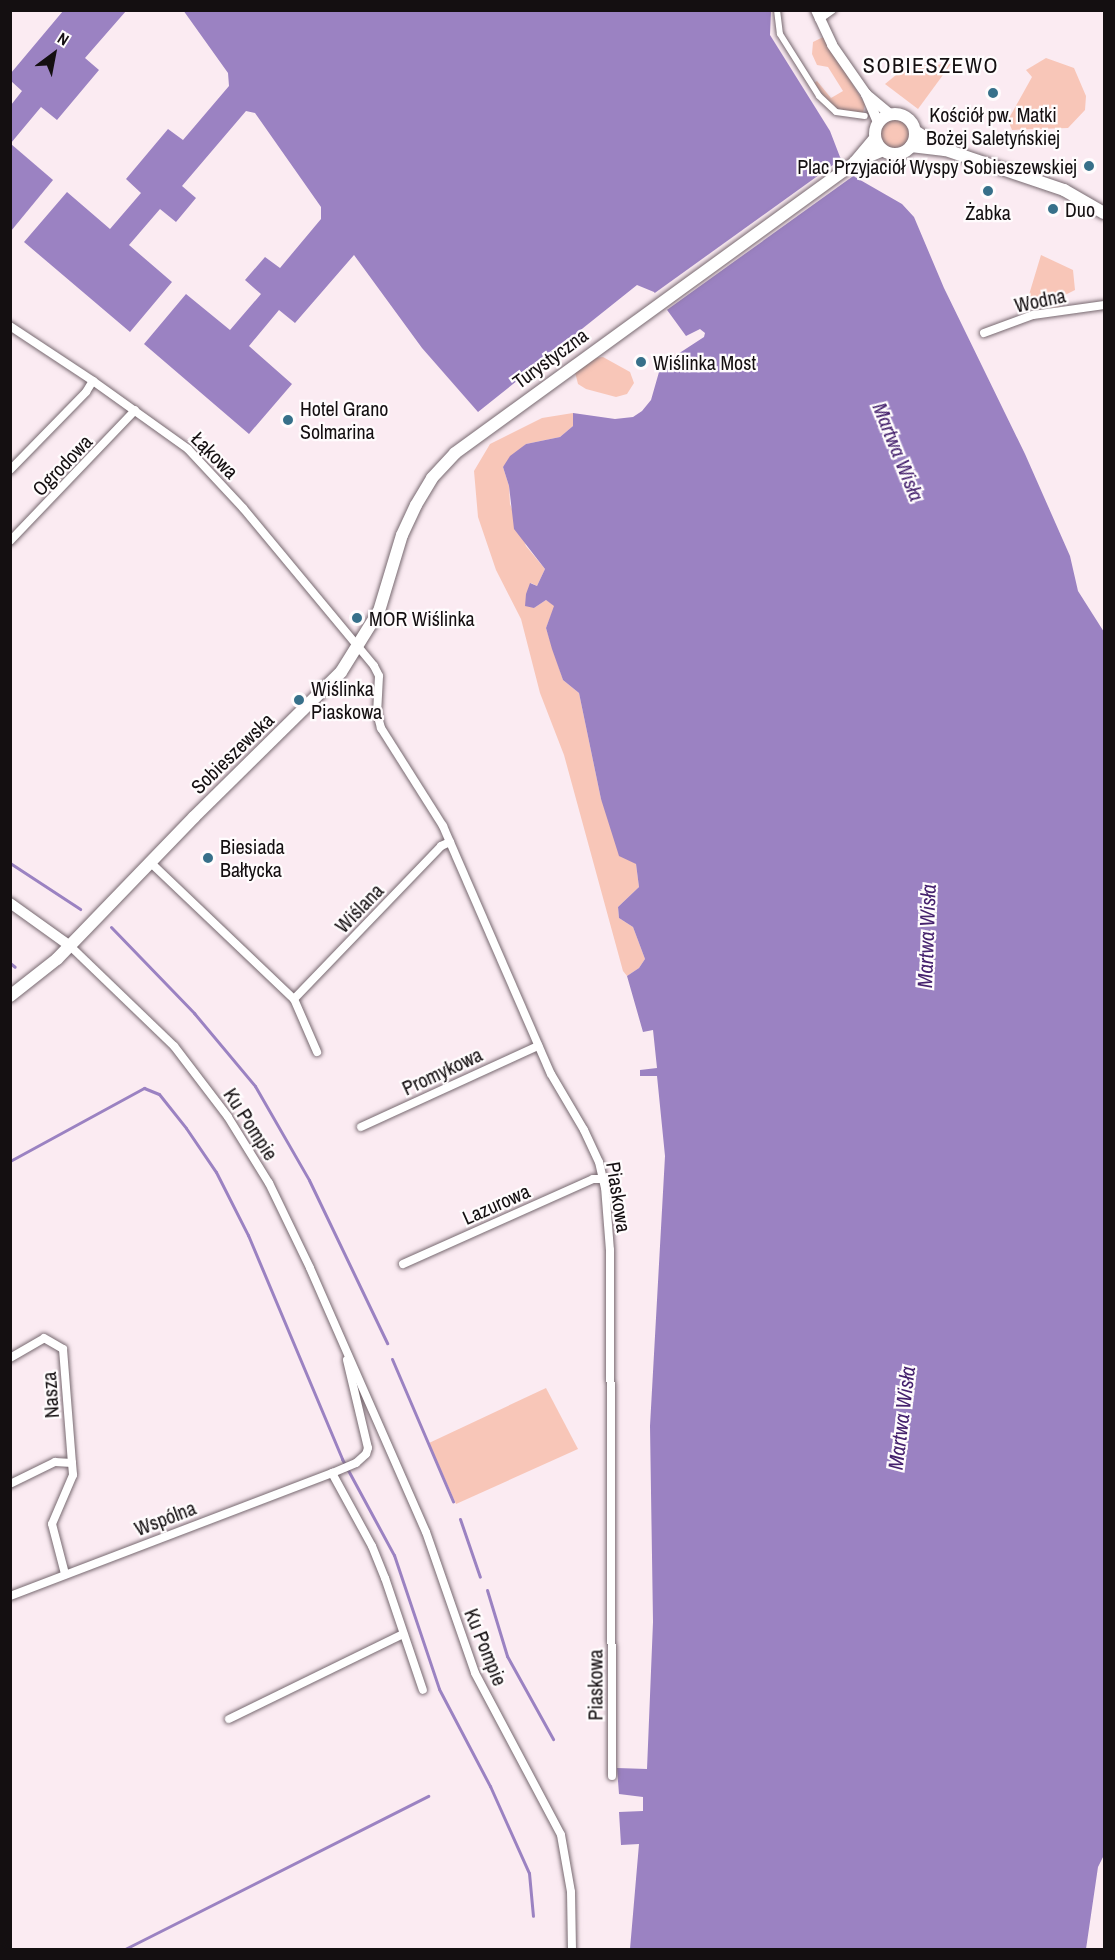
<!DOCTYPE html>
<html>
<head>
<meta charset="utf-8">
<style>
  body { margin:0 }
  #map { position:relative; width:1115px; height:1960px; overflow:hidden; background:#fbebf2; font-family:"Archivo Narrow",sans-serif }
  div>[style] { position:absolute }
  .green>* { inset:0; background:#f8c6b8 }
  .round { border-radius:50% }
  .water>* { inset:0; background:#9b82c2 }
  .pier>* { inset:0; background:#fbebf2 }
  .stream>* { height:3px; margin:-1.5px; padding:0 1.5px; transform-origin:1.5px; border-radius:1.5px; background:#9b82c2 }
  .roads { filter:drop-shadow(0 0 2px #776970) drop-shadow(0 0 2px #776970) }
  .pedestrian>* { height:6px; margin:-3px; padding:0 3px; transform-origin:3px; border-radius:3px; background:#fff }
  .minor>* { height:8px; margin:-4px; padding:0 4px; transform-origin:4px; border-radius:4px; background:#fff }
  .tertiary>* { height:10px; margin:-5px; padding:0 5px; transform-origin:5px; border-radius:5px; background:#fff }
  .secondary>* { height:12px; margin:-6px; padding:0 6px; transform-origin:6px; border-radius:6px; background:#fff }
  .secondary>.ring { margin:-6px; padding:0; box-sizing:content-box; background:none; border:12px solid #fff; border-radius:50% }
  .dots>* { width:16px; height:16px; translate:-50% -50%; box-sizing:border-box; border:3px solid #fffcfd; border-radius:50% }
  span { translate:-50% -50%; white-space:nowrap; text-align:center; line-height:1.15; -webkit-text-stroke:4.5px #fffcfd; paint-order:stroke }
  .poi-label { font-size:20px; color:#140f11 }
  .right { translate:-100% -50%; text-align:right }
  .left { translate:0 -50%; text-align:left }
  .street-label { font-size:20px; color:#140f11 }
  .water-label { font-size:21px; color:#45216d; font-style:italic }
  .quarter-label { font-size:22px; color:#140f11; letter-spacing:1.5px }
  .frame { position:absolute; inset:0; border:12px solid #140f11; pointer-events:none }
  .north { position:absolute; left:24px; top:24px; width:60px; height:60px; -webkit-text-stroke:4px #fffcfd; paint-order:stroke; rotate:32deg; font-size:16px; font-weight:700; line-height:24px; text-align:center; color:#140f11 }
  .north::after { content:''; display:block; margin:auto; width:21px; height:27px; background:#140f11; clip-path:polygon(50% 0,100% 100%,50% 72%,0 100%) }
</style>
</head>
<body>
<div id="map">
  <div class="green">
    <i style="clip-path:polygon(823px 37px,865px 104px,863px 113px,834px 110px,814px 83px,817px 81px,831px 98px,843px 91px,828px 67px,817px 65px,812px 54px,813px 42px)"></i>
    <i style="clip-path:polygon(1046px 58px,1074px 68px,1086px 96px,1085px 110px,1068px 128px,1012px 130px,1008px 120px,1032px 77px,1026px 70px)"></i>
    <i style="clip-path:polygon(951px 64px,918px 109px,885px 84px,907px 66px)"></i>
    <i class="round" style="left:881px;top:120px;width:28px;height:28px"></i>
    <i style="clip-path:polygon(1041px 255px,1073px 270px,1075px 290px,1059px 298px,1060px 308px,1025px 308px)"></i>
    <i style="clip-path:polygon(603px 357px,630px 372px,634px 383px,627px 394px,616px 397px,586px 389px,578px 384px,575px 372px,594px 358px)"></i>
    <i style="clip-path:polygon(573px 413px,573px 426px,560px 437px,526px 444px,503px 467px,509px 486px,510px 504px,526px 546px,545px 569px,537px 586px,531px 583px,534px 608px,546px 600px,555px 606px,546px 628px,563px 680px,579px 693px,601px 799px,636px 864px,639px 887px,618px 907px,619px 918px,633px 927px,645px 959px,639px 968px,627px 976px,623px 971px,564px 755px,540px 693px,521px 619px,496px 570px,478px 517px,474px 471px,490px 444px,542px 418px)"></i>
    <i style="clip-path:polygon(546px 1388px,578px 1449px,456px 1504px,429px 1443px)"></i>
  </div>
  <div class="water">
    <i style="clip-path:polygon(183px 10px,771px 11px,770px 35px,830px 131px,840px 157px,855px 177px,902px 204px,914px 217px,944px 288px,1025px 454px,1070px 556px,1078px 591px,1104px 632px,1104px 1855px,1098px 1867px,1086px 1949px,630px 1949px,639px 1844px,621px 1845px,619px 1812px,643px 1811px,643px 1797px,619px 1794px,617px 1768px,647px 1769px,653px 1622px,650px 1426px,665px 1156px,657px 1076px,640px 1076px,640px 1070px,657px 1068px,653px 1030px,643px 1032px,627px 976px,639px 968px,645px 959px,633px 927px,619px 918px,618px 907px,639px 887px,636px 864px,619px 856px,601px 799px,579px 693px,563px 680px,552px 649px,546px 628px,554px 606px,546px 600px,534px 608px,525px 606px,526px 594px,530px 583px,537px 586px,545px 569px,514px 529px,509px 486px,503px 467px,510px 456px,526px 444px,560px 437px,573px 426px,573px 413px,615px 419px,633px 417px,642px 411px,651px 400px,661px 365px,704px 337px,705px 333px,700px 329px,686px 336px,654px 292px,637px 285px,478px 412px,422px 348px,354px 255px,295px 323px,279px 310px,249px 346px,292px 384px,249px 434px,144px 344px,186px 294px,230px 330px,261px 294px,245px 280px,265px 257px,280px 268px,321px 219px,321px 207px,255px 113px,246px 111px,182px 186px,196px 198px,176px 222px,160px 209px,129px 245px,172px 282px,130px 332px,24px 242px,67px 192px,110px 229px,141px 193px,126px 179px,168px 129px,183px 140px,229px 86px,228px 73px)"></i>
    <i style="clip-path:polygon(63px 11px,126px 11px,85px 58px,99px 70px,57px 120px,41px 107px,11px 143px,11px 105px,22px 91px,11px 81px,11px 73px)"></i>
    <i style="clip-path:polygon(11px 144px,53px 180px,11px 231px)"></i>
  </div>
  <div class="pier">
    <i style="clip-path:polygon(844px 157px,856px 174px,664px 312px,652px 295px)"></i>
  </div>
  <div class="stream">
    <i style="left:10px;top:863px;width:84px;rotate:33.3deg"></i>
    <i style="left:111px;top:927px;width:120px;rotate:46deg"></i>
    <i style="left:194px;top:1013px;width:95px;rotate:50.1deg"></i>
    <i style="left:255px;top:1086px;width:108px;rotate:60.1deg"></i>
    <i style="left:309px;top:1180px;width:181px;rotate:64.4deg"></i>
    <i style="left:10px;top:963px;width:6px;rotate:39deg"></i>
    <i style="left:10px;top:1161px;width:153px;rotate:-28.6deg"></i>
    <i style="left:144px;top:1088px;width:16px;rotate:22deg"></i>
    <i style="left:159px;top:1094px;width:43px;rotate:51.5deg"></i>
    <i style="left:186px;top:1128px;width:53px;rotate:55.7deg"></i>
    <i style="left:216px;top:1172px;width:71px;rotate:63.1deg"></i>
    <i style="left:248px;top:1235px;width:243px;rotate:67.2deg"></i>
    <i style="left:342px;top:1459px;width:109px;rotate:61.6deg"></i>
    <i style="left:394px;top:1555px;width:141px;rotate:71.4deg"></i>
    <i style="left:439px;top:1689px;width:110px;rotate:62.3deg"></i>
    <i style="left:490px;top:1786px;width:95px;rotate:65.9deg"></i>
    <i style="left:529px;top:1873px;width:43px;rotate:84.7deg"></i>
    <i style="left:392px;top:1359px;width:155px;rotate:66.8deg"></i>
    <i style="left:460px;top:1519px;width:61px;rotate:71deg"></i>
    <i style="left:487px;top:1590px;width:69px;rotate:73.1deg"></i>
    <i style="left:507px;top:1656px;width:95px;rotate:61deg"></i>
    <i style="left:123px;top:1950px;width:342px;rotate:-26.8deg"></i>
  </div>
  <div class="roads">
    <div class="pedestrian">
      <i style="left:777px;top:10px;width:24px;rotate:83deg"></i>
      <i style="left:780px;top:34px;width:73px;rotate:57.8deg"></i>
      <i style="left:819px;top:96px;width:23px;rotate:43deg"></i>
      <i style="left:836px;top:112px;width:29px;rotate:8deg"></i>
    </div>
    <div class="minor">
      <i style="left:819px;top:19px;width:16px;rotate:-35deg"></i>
      <i style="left:10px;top:326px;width:100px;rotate:33.5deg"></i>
      <i style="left:93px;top:381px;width:117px;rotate:35.6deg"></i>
      <i style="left:188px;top:449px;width:81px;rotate:47deg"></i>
      <i style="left:243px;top:508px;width:205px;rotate:50.3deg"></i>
      <i style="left:374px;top:666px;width:11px;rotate:63deg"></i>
      <i style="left:379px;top:676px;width:37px;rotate:93deg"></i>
      <i style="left:377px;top:713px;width:16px;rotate:75deg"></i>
      <i style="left:381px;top:728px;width:116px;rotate:57.7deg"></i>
      <i style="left:443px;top:826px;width:270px;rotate:66.5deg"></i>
      <i style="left:551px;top:1074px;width:65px;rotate:59.5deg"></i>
      <i style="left:584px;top:1130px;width:35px;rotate:65deg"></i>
      <i style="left:599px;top:1162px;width:26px;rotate:77deg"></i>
      <i style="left:605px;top:1187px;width:63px;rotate:85.5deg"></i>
      <i style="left:610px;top:1250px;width:526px;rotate:89.78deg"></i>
      <i style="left:984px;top:333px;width:52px;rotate:-20.2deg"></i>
      <i style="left:1033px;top:315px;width:72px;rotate:-8deg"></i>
      <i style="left:10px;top:470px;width:109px;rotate:-45.7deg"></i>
      <i style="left:86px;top:392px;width:13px;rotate:-58deg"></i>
      <i style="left:10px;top:541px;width:181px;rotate:-46.3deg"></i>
      <i style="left:151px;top:863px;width:197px;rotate:43.6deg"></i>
      <i style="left:294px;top:999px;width:212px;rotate:-46.1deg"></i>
      <i style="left:441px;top:846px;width:10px;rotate:-24deg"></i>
      <i style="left:70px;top:946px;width:144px;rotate:43.9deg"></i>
      <i style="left:174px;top:1046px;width:89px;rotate:52.7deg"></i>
      <i style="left:228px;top:1117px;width:78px;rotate:58.2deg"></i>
      <i style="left:269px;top:1183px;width:94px;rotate:64.2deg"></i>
      <i style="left:310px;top:1268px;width:288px;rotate:66.3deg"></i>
      <i style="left:426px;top:1532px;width:149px;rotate:70.8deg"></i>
      <i style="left:475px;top:1673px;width:183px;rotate:62deg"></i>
      <i style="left:561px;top:1835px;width:58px;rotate:80deg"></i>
      <i style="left:571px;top:1892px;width:58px;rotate:89deg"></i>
      <i style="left:294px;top:999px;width:58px;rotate:66.5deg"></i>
      <i style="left:361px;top:1127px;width:195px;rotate:-24.6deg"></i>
      <i style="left:403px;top:1264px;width:208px;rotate:-24.1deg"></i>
      <i style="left:593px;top:1179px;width:10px"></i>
      <i style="left:10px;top:1358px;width:39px;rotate:-30deg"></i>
      <i style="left:44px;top:1338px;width:22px;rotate:30deg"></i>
      <i style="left:63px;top:1349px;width:114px;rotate:85.5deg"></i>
      <i style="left:347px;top:1360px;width:90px;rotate:76.6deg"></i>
      <i style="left:368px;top:1448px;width:6px;rotate:108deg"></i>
      <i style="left:366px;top:1454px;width:13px;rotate:138deg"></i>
      <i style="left:356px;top:1463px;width:26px;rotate:157deg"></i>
      <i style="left:332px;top:1473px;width:83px;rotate:61.3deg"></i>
      <i style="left:372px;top:1546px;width:35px;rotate:68deg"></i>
      <i style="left:385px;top:1578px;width:118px;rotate:71.3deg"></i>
      <i style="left:10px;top:1484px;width:50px;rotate:-26.1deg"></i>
      <i style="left:55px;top:1462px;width:17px;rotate:3deg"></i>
      <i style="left:72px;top:1463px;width:12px;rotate:85deg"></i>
      <i style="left:73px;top:1475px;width:53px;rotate:113.2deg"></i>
      <i style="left:52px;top:1524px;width:52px;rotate:75.4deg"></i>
      <i style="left:10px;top:1596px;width:345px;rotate:-20.9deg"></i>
      <i style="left:229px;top:1719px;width:194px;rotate:-26deg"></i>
    </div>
    <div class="tertiary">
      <i style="left:816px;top:10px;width:38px;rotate:65deg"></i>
      <i style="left:832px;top:45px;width:60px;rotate:55.2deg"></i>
      <i style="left:866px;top:94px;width:30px;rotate:67deg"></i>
      <i style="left:866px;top:94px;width:31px;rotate:40deg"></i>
      <i style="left:10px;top:903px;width:74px;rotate:35.6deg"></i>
    </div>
    <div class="secondary">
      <i class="ring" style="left:875px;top:114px;width:28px;height:28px"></i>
      <i style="left:915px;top:131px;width:36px;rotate:32deg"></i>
      <i style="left:946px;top:150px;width:125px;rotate:18.7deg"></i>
      <i style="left:1064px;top:190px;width:46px;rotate:29.9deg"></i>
      <i style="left:911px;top:146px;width:34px;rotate:7deg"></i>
      <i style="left:855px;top:162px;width:31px;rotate:-50deg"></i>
      <i style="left:10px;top:996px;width:60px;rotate:-38.2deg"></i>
      <i style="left:57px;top:959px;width:197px;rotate:-46deg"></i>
      <i style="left:194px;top:817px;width:206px;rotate:-44.6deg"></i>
      <i style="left:341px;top:672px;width:72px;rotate:-58.1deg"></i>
      <i style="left:379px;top:611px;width:79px;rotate:-73.2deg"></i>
      <i style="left:402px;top:535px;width:33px;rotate:-65deg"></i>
      <i style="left:416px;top:505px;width:31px;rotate:-59deg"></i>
      <i style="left:432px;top:478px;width:34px;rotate:-47deg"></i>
      <i style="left:455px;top:453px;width:495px;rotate:-36deg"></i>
      <i style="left:855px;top:162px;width:30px;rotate:-23deg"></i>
    </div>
  </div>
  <div class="dots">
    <i style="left:993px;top:93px;background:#37708a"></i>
    <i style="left:1089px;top:166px;background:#37708a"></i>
    <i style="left:988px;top:191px;background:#37708a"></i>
    <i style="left:1053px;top:209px;background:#37708a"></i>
    <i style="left:641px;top:362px;background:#37708a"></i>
    <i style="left:288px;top:420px;background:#37708a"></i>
    <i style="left:357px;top:618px;background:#37708a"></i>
    <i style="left:299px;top:700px;background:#37708a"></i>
    <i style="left:208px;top:858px;background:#37708a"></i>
  </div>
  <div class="poi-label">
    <span style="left:993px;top:126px">Kościół pw. Matki<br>Bożej Saletyńskiej</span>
    <span class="right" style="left:1077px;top:166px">Plac Przyjaciół Wyspy Sobieszewskiej</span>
    <span class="left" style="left:1065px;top:209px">Duo</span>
    <span style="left:988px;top:212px">Żabka</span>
    <span class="left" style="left:653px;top:362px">Wiślinka Most</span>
    <span class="left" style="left:300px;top:420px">Hotel Grano<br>Solmarina</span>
    <span class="left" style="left:369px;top:618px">MOR Wiślinka</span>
    <span class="left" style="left:311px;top:700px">Wiślinka<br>Piaskowa</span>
    <span class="left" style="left:220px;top:858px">Biesiada<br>Bałtycka</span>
  </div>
  <div class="street-label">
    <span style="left:1040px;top:300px;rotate:-12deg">Wodna</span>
    <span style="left:550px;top:358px;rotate:-36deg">Turystyczna</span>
    <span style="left:215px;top:455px;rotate:45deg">Łąkowa</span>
    <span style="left:62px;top:465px;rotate:-46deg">Ogrodowa</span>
    <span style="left:232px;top:753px;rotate:-44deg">Sobieszewska</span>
    <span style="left:359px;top:908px;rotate:-46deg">Wiślana</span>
    <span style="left:442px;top:1071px;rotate:-25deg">Promykowa</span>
    <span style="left:251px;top:1124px;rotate:57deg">Ku Pompie</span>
    <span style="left:619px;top:1197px;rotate:81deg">Piaskowa</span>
    <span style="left:496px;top:1204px;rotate:-24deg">Lazurowa</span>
    <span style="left:50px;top:1395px;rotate:-94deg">Nasza</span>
    <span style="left:165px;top:1518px;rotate:-21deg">Wspólna</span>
    <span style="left:486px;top:1647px;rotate:68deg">Ku Pompie</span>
    <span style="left:595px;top:1685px;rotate:-90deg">Piaskowa</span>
  </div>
  <div class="water-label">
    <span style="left:898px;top:452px;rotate:68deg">Martwa Wisła</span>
    <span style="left:927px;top:936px;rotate:-88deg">Martwa Wisła</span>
    <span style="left:902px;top:1418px;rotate:-83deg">Martwa Wisła</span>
  </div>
  <div class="quarter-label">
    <span style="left:931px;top:66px">SOBIESZEWO</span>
  </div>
  <div class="frame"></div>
  <div class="north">N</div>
</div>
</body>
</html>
